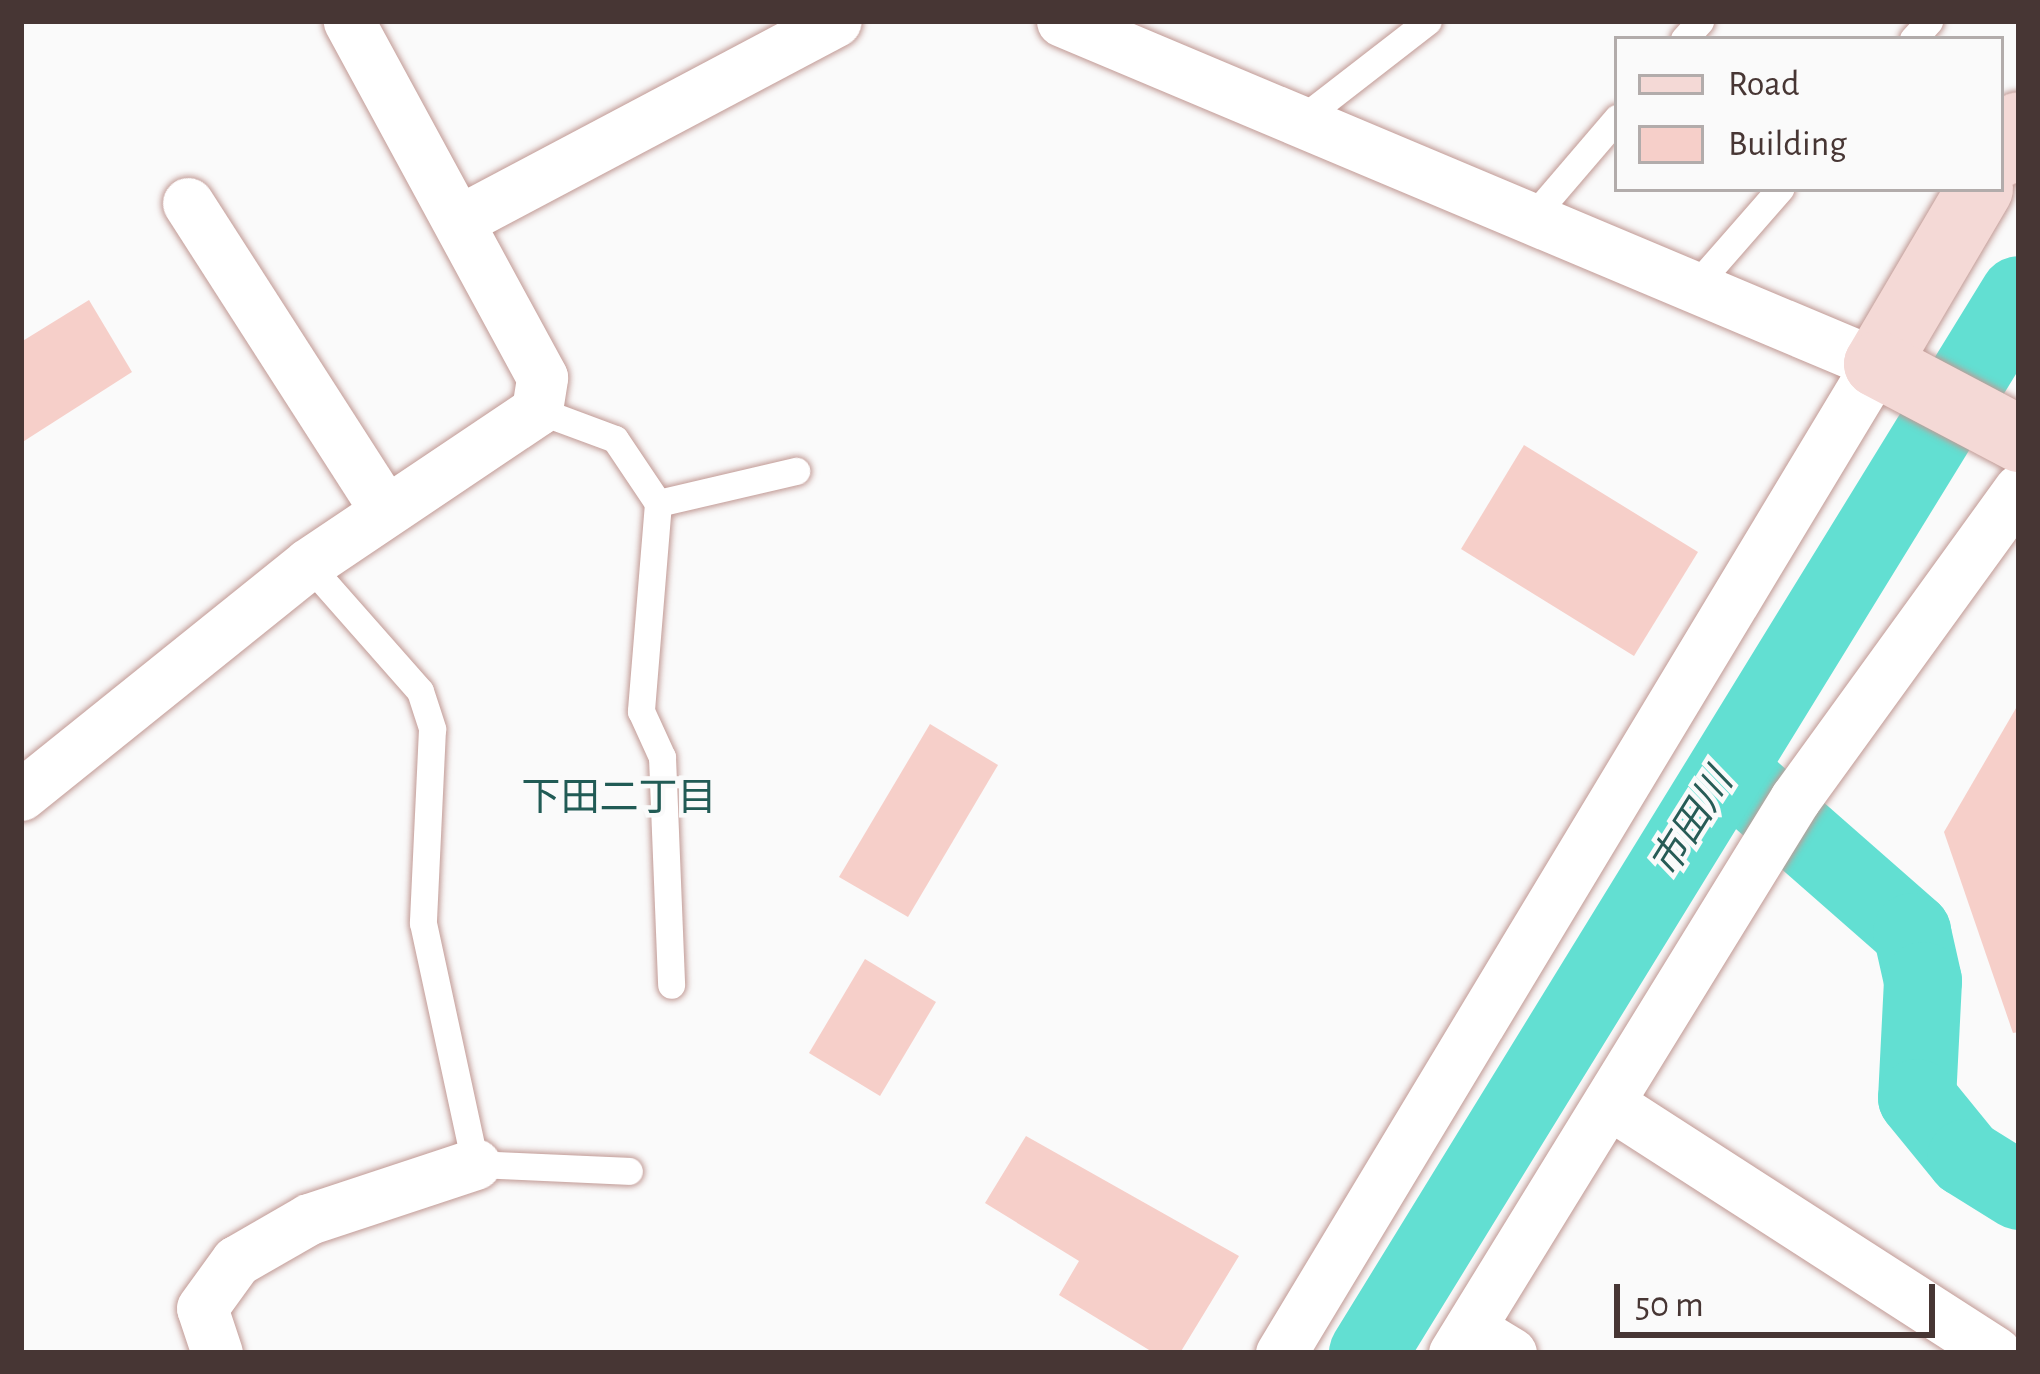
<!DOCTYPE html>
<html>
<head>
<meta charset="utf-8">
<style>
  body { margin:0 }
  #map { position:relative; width:2040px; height:1374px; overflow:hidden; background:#fafafa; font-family:"Alegreya Sans","Noto Sans JP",sans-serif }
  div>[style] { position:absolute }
  .river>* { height:78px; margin:-39px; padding:0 39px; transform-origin:39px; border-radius:39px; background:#62dfd2 }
  .building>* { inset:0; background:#f6cfc9 }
  .roads { filter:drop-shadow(0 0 3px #c19a95) drop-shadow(0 0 3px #c19a95) }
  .lane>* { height:27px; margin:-13.5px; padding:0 13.5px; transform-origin:13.5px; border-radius:13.5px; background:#fff }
  .street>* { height:51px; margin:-25.5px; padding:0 25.5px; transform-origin:25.5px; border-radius:25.5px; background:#fff }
  .secondary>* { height:66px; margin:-33px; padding:0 33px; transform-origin:33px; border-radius:33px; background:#f4d9d6 }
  span { translate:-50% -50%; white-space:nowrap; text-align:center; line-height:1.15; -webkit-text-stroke:9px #fafafa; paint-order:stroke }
  .neighbourhood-label { font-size:39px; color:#215b55 }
  .water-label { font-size:39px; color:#275c56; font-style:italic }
  .frame { position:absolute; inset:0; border:24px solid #473634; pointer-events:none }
  .legend { position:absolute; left:1614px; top:36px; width:390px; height:156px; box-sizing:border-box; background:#fafafa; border:3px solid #b2acab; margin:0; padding:15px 21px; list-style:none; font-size:36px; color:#473634 }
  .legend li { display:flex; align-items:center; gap:24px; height:60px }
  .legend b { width:60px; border:3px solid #b2acab }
  .scale { position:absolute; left:1614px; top:1284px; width:321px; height:54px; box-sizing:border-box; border:6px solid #473634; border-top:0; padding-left:15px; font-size:36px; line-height:42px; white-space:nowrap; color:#473634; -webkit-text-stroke:9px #fafafa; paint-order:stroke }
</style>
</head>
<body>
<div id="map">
  <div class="river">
    <i style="left:1729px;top:771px;width:244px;rotate:41.3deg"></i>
    <i style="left:1912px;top:932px;width:50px;rotate:77.3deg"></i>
    <i style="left:1923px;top:981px;width:117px;rotate:92.9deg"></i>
    <i style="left:1917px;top:1098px;width:77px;rotate:50.8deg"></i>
    <i style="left:1966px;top:1158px;width:62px;rotate:31.9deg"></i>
    <i style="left:1368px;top:1353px;width:1242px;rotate:-58.4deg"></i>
  </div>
  <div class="building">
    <i style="clip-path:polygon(89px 300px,132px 372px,21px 443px,21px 342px)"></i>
    <i style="clip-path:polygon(1524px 445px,1698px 552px,1634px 656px,1461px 549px)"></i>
    <i style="clip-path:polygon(2019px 703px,2019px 1032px,2013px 1033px,1944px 832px)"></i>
    <i style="clip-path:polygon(930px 724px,998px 765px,908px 917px,839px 877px)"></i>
    <i style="clip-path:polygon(865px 959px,936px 1002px,880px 1096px,809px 1053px)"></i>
    <i style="clip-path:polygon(1026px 1136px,1239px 1256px,1180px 1353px,1154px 1353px,1059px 1295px,1079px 1261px,985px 1203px)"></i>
  </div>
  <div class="roads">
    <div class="lane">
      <i style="left:1684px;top:39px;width:24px;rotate:-48deg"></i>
      <i style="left:1913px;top:39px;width:24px;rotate:-48deg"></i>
      <i style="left:1299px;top:121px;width:163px;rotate:-37.8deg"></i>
      <i style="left:1534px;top:215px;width:128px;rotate:-49.4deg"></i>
      <i style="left:1696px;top:285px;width:128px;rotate:-48.8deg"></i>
      <i style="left:537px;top:410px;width:83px;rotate:20.4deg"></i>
      <i style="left:615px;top:439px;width:77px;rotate:56.1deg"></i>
      <i style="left:658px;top:503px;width:209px;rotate:94.7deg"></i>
      <i style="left:641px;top:711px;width:51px;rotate:65.5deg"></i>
      <i style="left:662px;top:757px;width:228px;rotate:87.7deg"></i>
      <i style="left:658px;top:503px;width:142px;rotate:-13.1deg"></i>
      <i style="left:308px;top:564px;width:169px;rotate:48.6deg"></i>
      <i style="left:420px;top:691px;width:40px;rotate:72deg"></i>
      <i style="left:432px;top:729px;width:194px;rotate:92.7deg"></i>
      <i style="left:423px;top:923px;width:247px;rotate:77.8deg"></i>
      <i style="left:475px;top:1164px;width:154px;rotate:2.6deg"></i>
    </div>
    <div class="street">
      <i style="left:1062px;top:21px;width:884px;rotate:22.82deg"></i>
      <i style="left:1877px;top:364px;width:1155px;rotate:121.07deg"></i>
      <i style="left:188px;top:203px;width:363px;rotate:57.3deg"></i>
      <i style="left:460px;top:220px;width:425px;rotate:-27.9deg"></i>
      <i style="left:21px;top:795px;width:368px;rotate:-38.8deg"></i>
      <i style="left:308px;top:564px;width:276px;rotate:-33.9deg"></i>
      <i style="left:537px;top:410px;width:33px;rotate:-81deg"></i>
      <i style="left:542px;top:377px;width:405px;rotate:-118.5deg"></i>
      <i style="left:1610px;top:1104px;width:459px;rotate:32.8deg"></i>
      <i style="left:1470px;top:1328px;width:48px;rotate:31.4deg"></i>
      <i style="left:217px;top:1353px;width:47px;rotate:-108.4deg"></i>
      <i style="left:202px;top:1308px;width:58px;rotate:-54.1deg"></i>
      <i style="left:236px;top:1261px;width:84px;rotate:-29.9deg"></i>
      <i style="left:309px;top:1219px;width:175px;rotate:-18.3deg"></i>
      <i style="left:1454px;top:1353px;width:651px;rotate:-58.39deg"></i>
      <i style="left:1795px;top:799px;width:382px;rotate:-54.1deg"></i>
    </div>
    <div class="secondary">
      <i style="left:2001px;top:154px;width:34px;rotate:-58deg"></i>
      <i style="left:1980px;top:189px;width:203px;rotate:120.5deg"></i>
      <i style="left:1877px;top:364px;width:161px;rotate:27.8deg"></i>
    </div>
  </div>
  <div class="neighbourhood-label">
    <span style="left:619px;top:799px">下田二丁目</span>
  </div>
  <div class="water-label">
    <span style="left:1693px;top:824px;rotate:-58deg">市田川</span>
  </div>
  <div class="frame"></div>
  <ul class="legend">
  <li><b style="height:15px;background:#f4d9d6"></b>Road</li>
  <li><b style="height:33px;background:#f6cfc9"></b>Building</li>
  </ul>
  <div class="scale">50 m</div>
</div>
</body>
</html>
